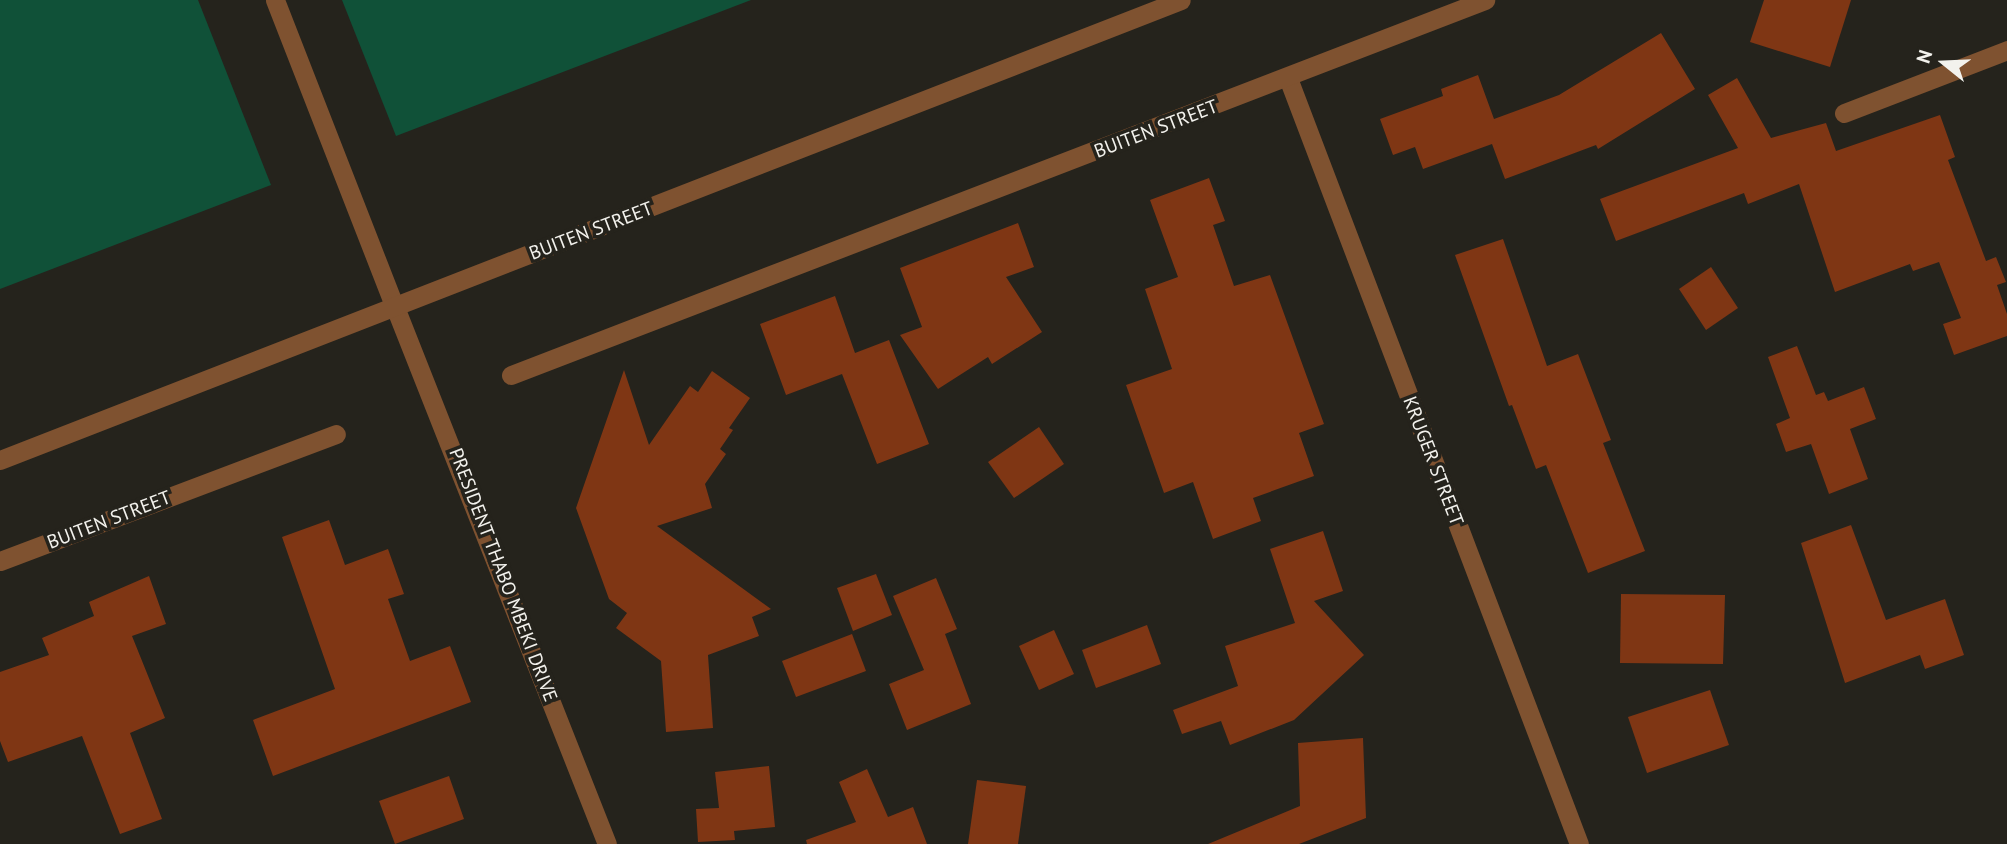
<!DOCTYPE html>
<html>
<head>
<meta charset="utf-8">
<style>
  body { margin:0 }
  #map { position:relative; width:2007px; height:844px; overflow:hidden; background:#25231c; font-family:"PT Sans",sans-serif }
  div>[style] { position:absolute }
  .green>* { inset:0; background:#105138 }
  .building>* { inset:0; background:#7f3614 }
  .minor>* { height:19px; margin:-9.5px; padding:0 9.5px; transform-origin:9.5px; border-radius:9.5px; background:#7f5230 }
  .tertiary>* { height:19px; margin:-9.5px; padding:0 9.5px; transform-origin:9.5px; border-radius:9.5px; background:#7f5230 }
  span { translate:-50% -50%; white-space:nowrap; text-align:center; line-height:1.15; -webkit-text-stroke:7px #25231c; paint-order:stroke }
  .street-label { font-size:19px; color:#f3f2ed }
  .north { position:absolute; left:1909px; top:28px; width:70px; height:70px; -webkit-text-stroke:5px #25231c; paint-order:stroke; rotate:288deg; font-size:19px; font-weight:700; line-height:28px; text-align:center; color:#f3f2ed }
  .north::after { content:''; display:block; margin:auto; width:24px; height:32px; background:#f3f2ed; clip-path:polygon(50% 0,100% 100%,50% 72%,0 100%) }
</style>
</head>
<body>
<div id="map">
  <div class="green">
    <i style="clip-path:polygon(0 0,198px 0,271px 185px,0 289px)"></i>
    <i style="clip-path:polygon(342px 0,751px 0,396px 136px)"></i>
  </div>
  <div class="building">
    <i style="clip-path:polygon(1764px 0,1851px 0,1830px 67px,1750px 42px)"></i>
    <i style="clip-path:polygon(1661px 33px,1695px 89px,1598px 149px,1596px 145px,1505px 179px,1492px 144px,1423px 169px,1415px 147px,1393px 155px,1380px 119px,1443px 96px,1441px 89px,1478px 75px,1494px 119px,1559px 95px)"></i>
    <i style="clip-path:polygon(1737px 78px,1771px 138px,1826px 123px,1836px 151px,1940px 115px,1955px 157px,1948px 160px,1986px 261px,1996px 257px,2006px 282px,1997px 285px,2007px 314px,2007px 336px,1954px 355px,1943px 324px,1961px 318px,1939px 262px,1913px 271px,1910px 264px,1835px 292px,1799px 184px,1748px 204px,1744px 193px,1616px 241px,1600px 199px,1738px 148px,1708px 95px)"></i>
    <i style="clip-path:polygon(1209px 178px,1225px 221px,1213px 225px,1234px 286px,1270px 275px,1324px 424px,1299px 433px,1314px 476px,1253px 498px,1261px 521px,1213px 539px,1193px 482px,1164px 493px,1126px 385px,1172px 369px,1145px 289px,1178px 277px,1150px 200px)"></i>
    <i style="clip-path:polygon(1018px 223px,1034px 267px,1006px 277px,1042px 332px,992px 364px,988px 357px,938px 389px,900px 335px,922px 327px,900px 268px)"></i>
    <i style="clip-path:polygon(1503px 239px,1547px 366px,1578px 354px,1611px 440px,1603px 443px,1645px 551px,1588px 573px,1546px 465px,1536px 469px,1512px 405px,1509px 406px,1455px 255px)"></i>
    <i style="clip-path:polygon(1711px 267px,1738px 308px,1706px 330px,1679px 289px)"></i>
    <i style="clip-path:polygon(835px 296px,855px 353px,889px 340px,929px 444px,877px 464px,842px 374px,786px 395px,760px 324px)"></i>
    <i style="clip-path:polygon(1797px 346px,1816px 395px,1824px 392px,1828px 401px,1864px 387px,1876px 419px,1850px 429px,1868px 479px,1829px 494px,1811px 444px,1786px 452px,1776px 424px,1790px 418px,1768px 357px)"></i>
    <i style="clip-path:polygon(624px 370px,649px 445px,690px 386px,698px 392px,712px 371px,750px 398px,729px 428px,733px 430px,720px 449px,726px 454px,705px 484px,712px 508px,657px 526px,771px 609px,752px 617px,759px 636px,708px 655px,713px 728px,666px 732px,661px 661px,616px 628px,627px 613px,609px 599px,576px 508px)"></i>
    <i style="clip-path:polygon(1039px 427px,1064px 464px,1014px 498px,988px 462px)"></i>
    <i style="clip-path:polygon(329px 520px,345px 565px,388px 549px,404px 594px,388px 599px,410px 661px,450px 646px,471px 702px,273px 776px,253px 720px,335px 689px,282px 537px)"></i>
    <i style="clip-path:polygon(1851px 525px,1886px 620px,1945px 599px,1964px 655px,1925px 669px,1920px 655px,1845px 683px,1801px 543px)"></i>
    <i style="clip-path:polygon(1323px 531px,1343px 591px,1314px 601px,1364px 655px,1294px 720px,1230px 745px,1221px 721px,1182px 734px,1173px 710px,1238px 686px,1225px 646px,1295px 623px,1270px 549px)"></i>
    <i style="clip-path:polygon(876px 574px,892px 615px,853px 631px,837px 588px)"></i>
    <i style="clip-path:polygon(149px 576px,166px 624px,132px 636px,165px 718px,130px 733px,162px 819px,120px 834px,82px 736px,8px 762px,0 741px,0 672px,49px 655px,42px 638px,94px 616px,89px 602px)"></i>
    <i style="clip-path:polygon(936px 578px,957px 629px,945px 634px,971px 704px,907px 730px,889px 684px,924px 670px,893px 596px)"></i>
    <i style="clip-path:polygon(1621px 594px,1725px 595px,1723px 664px,1620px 663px)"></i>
    <i style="clip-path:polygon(1147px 625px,1161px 664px,1096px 688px,1082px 650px)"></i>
    <i style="clip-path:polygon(1054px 630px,1074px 674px,1039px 690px,1019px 646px)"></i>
    <i style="clip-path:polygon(852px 634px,866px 671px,796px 697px,782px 661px)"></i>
    <i style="clip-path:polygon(1710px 690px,1729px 745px,1647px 773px,1628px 717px)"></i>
    <i style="clip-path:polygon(1363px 738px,1366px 818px,1299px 844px,1208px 844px,1300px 806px,1298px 743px)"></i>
    <i style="clip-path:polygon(769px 766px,775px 827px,734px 831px,735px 840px,698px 842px,696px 809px,719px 808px,715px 772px)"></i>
    <i style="clip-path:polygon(867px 769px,888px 817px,913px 807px,927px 844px,807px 844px,806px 840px,856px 822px,839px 782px)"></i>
    <i style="clip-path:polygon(449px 776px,464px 819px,395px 844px,379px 801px)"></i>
    <i style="clip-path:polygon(977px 780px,1026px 786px,1018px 844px,968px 844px)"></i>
  </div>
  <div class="minor">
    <i style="left:275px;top:0;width:330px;rotate:68.7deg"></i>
    <i style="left:1288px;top:78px;width:819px;rotate:69.2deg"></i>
    <i style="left:1844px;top:113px;width:175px;rotate:-21.1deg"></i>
    <i style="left:511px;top:375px;width:1044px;rotate:-21.06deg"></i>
    <i style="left:0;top:561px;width:359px;rotate:-20.7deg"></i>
  </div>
  <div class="tertiary">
    <i style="left:395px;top:307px;width:577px;rotate:68.46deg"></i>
    <i style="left:0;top:460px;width:1267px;rotate:-21.28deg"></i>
  </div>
  <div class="street-label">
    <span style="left:1156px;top:129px;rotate:-21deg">BUITEN STREET</span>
    <span style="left:591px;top:231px;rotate:-21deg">BUITEN STREET</span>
    <span style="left:1433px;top:461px;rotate:69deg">KRUGER STREET</span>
    <span style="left:109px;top:520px;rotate:-21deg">BUITEN STREET</span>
    <span style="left:503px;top:575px;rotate:69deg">PRESIDENT THABO MBEKI DRIVE</span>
  </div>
  <div class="north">N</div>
</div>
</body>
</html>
